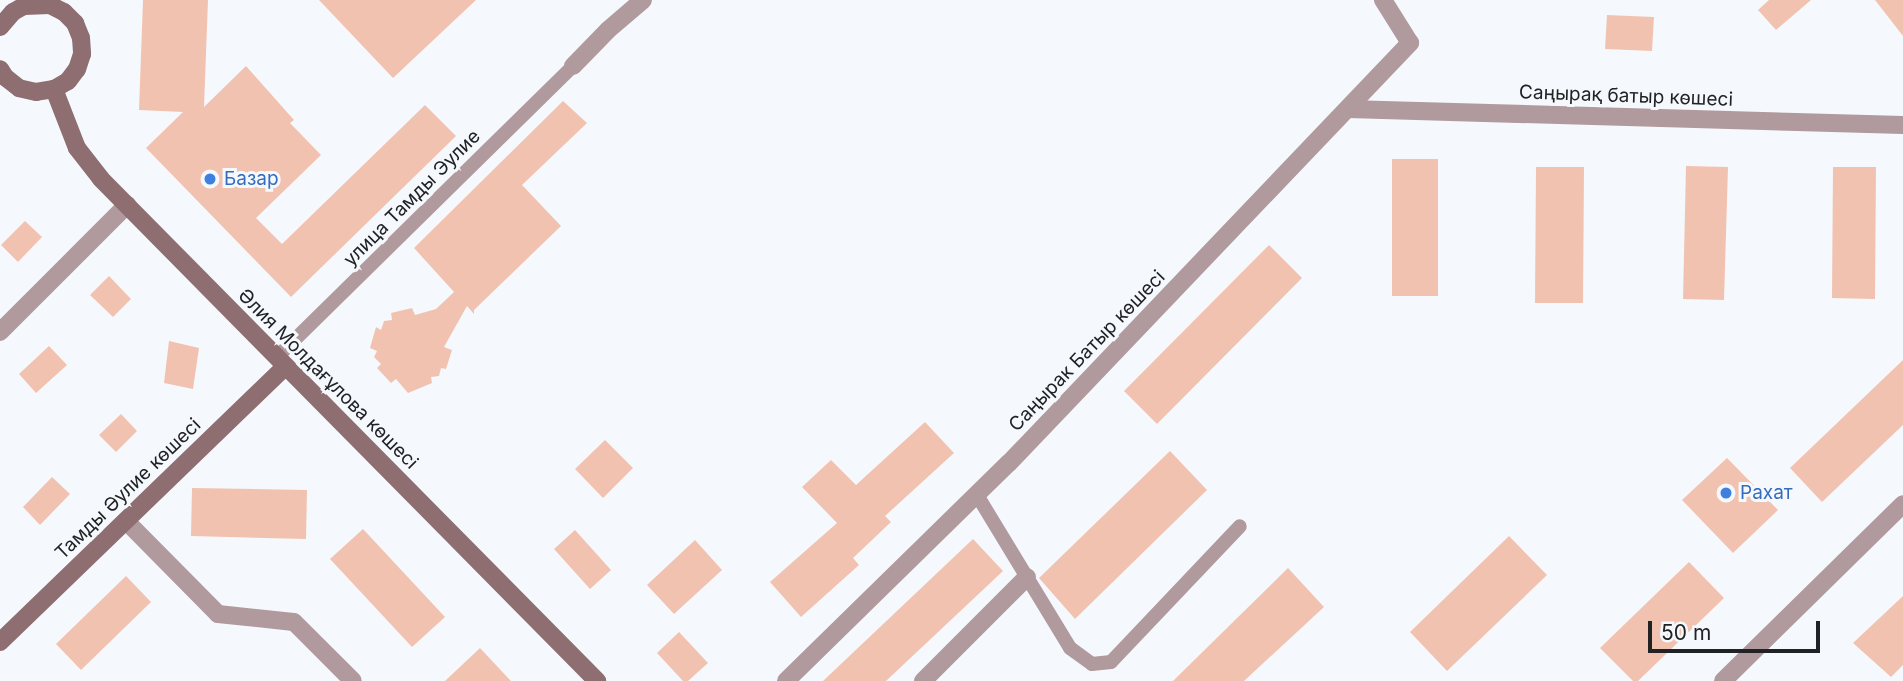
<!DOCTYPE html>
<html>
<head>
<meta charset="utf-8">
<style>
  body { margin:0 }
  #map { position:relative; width:1903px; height:681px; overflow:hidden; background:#f5f9fd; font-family:Inter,sans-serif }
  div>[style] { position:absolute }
  .building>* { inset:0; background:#f2c2b0 }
  .lane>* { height:14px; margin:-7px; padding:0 7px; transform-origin:7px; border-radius:7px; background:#b19a9d }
  .street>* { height:18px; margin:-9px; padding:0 9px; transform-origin:9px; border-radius:9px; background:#b19a9d }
  .secondary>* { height:18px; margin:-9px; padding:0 9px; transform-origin:9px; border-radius:9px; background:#8e6e71 }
  .dots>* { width:19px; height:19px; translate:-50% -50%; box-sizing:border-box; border:4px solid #f5f9fd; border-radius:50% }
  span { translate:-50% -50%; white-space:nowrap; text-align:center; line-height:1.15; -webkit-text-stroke:6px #f5f9fd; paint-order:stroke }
  .street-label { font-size:19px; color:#212224 }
  .shop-label { font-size:19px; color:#366cbe }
  .left { translate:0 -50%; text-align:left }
  .scale { position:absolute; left:1648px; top:621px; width:172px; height:32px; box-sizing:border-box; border:4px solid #212224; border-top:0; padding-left:9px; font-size:21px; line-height:24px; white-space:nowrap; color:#212224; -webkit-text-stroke:5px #f5f9fd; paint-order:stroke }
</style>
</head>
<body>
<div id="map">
  <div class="building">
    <i style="clip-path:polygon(143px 0,208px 0,204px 107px,246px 66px,294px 120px,290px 123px,321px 155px,256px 218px,282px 244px,425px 105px,456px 136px,291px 297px,146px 148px,183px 112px,139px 110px)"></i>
    <i style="clip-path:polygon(319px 0,476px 0,393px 78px)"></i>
    <i style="clip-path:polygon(1769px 0,1811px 0,1776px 30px,1758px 10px)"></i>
    <i style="clip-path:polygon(1875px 0,1903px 0,1903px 36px)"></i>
    <i style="clip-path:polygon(1607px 15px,1654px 17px,1652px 51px,1605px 49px)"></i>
    <i style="clip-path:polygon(563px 101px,587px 123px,522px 185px,561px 226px,474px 310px,474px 314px,467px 306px,444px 347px,452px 350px,446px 369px,441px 368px,439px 376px,431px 377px,432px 383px,408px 393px,396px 379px,391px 383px,377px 368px,381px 364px,374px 357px,377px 351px,370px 348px,376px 327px,381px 330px,384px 321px,392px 320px,391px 313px,412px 308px,415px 315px,436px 309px,454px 292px,414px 248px)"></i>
    <i style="clip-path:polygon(1392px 159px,1438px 159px,1438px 296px,1392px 296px)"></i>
    <i style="clip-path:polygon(1686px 166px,1728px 167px,1724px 300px,1683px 299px)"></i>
    <i style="clip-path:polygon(1536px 167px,1584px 167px,1583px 303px,1535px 303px)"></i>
    <i style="clip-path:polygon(1833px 167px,1876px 167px,1875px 299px,1832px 298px)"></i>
    <i style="clip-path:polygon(25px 221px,42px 237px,18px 262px,1px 245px)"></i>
    <i style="clip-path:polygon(1269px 245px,1302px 278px,1157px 424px,1124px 391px)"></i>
    <i style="clip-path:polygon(109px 276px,131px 299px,113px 317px,90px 295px)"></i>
    <i style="clip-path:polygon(169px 341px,199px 348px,193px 389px,164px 383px)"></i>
    <i style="clip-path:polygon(49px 346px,67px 365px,36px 393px,19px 374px)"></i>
    <i style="clip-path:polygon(1903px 360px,1903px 425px,1822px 502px,1790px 468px)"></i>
    <i style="clip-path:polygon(121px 414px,137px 431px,116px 452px,99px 435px)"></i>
    <i style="clip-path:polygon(925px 422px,954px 453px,885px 516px,891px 522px,853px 558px,859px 565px,801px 617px,770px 582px,837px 523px,802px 487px,831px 460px,856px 485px)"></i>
    <i style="clip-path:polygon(605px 440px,633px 468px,603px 498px,575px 469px)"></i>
    <i style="clip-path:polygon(1170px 451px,1207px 490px,1075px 619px,1039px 578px)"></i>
    <i style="clip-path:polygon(1727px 458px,1778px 510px,1733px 553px,1682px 500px)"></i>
    <i style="clip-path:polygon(52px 477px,70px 494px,40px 525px,23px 507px)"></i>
    <i style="clip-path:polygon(192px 488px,307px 490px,306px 539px,191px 536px)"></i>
    <i style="clip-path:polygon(363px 529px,445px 617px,412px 647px,330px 559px)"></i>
    <i style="clip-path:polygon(575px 530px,611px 570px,590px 589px,554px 549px)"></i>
    <i style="clip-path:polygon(1509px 536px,1547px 575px,1447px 671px,1410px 632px)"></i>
    <i style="clip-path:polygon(973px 539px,1003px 571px,886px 681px,823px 681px)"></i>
    <i style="clip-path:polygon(695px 540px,722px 570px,674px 614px,647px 585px)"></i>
    <i style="clip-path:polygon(1689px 562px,1724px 598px,1638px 681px,1633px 681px,1600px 648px)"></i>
    <i style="clip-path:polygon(1288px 568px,1324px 607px,1244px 681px,1173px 681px)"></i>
    <i style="clip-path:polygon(126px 576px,151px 602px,81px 670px,56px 644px)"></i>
    <i style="clip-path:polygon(1903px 596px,1903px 665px,1891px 677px,1853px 643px)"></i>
    <i style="clip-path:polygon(679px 632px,708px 663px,688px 681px,683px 681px,657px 653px)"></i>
    <i style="clip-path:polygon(480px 648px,511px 681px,445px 681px)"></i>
  </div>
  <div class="lane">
    <i style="left:277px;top:357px;width:415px;rotate:-44.5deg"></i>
    <i style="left:977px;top:495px;width:179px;rotate:58.7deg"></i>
    <i style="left:1070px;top:648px;width:27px;rotate:36deg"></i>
    <i style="left:1092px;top:664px;width:19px;rotate:-6deg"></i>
    <i style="left:1111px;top:662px;width:187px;rotate:-46.5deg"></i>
  </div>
  <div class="street">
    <i style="left:573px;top:66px;width:50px;rotate:-45.8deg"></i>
    <i style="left:608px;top:30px;width:46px;rotate:-40.6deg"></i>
    <i style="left:1348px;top:109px;width:555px;rotate:1.65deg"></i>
    <i style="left:0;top:332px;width:180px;rotate:-45deg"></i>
    <i style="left:126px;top:521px;width:131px;rotate:45.3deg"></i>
    <i style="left:218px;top:614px;width:76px;rotate:6deg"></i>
    <i style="left:294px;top:622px;width:83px;rotate:45deg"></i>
    <i style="left:786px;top:681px;width:312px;rotate:-44.4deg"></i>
    <i style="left:1009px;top:463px;width:581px;rotate:-46.33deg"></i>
    <i style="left:1410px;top:43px;width:51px;rotate:-122.1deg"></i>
    <i style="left:923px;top:681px;width:147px;rotate:-45deg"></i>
    <i style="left:1723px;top:681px;width:252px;rotate:-44.5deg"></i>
  </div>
  <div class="secondary">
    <i style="left:0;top:27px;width:20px;rotate:-49deg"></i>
    <i style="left:13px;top:12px;width:13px;rotate:-29deg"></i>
    <i style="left:24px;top:6px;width:26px;rotate:-2deg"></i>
    <i style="left:50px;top:5px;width:16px;rotate:27deg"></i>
    <i style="left:64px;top:12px;width:16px;rotate:45deg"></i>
    <i style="left:75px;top:23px;width:16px;rotate:68deg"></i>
    <i style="left:81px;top:38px;width:16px;rotate:86deg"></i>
    <i style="left:82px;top:54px;width:16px;rotate:108deg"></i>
    <i style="left:77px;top:69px;width:15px;rotate:127deg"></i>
    <i style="left:68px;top:81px;width:16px;rotate:150deg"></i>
    <i style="left:54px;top:89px;width:18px;rotate:171deg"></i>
    <i style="left:36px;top:92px;width:17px;rotate:-167deg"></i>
    <i style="left:19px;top:88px;width:18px;rotate:-142deg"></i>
    <i style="left:5px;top:77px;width:9px;rotate:-122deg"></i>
    <i style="left:54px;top:89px;width:63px;rotate:68.7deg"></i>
    <i style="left:77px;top:148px;width:39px;rotate:52deg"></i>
    <i style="left:101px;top:179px;width:706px;rotate:45.34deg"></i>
    <i style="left:0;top:642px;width:397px;rotate:-44deg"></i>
  </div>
  <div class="dots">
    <i style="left:210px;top:179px;background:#3f7fe0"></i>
    <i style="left:1726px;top:493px;background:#3f7fe0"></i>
  </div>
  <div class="street-label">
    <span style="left:1626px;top:96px;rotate:2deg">Саңырақ батыр көшесі</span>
    <span style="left:412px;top:198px;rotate:-45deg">улица Тамды Эулие</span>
    <span style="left:1087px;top:351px;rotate:-46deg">Саңырак Батыр көшесі</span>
    <span style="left:328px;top:379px;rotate:45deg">Әлия Молдағұлова көшесі</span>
    <span style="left:128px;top:489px;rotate:-44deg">Тамды Әулие көшесі</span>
  </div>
  <div class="shop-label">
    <span class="left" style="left:224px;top:179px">Базар</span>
    <span class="left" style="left:1740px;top:493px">Рахат</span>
  </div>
  <div class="scale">50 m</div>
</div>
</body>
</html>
